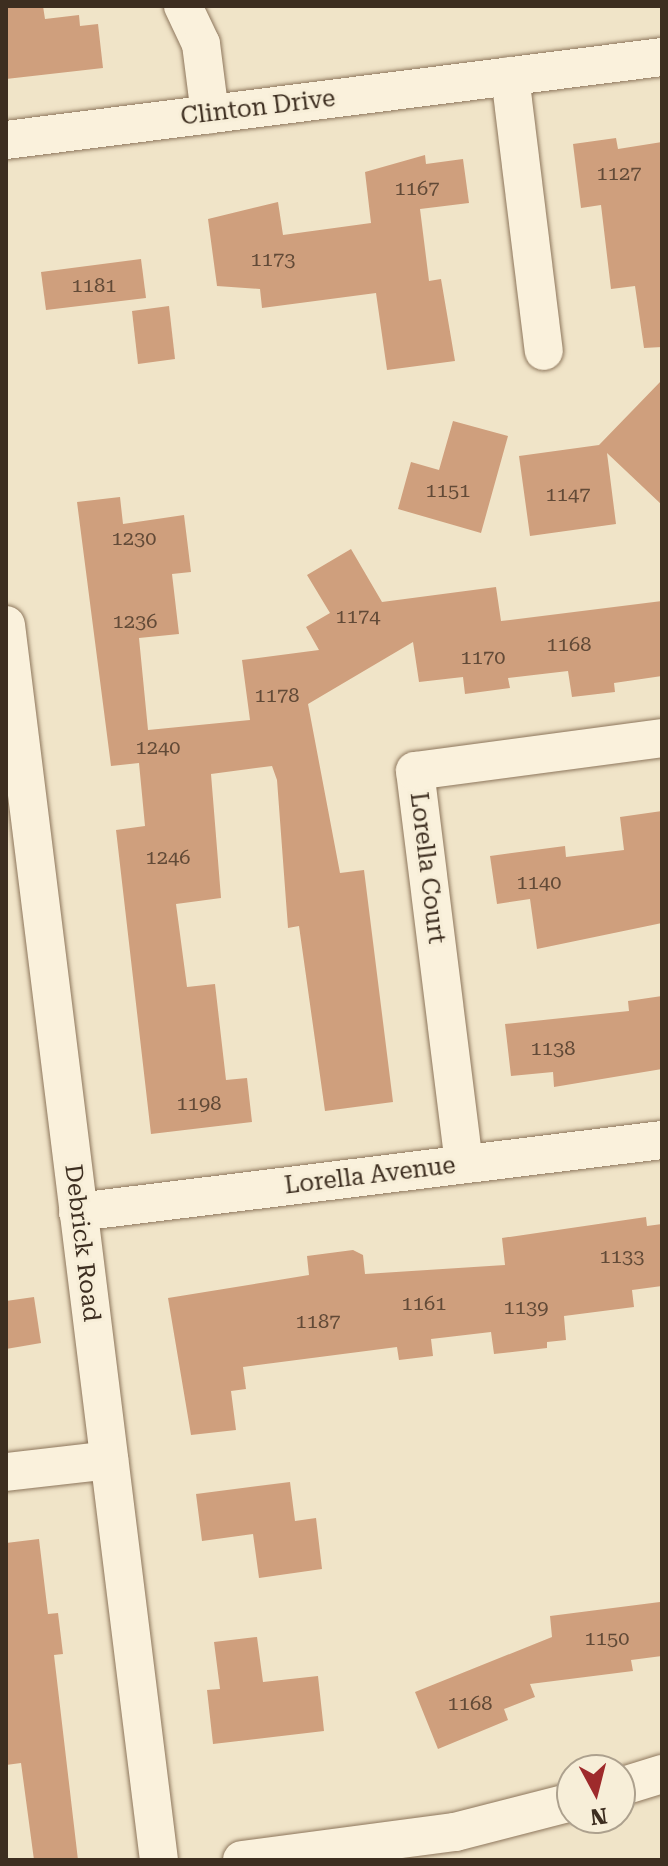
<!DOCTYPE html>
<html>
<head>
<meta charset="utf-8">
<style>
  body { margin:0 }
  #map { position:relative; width:668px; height:1866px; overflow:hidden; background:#f0e4c8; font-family:"Roboto Serif",serif }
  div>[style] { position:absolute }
  .building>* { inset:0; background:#cf9f7d }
  .roads { filter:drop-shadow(0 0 2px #8d765c) drop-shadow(0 0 2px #8d765c) }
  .street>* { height:38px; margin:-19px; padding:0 19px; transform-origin:19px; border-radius:19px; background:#faf1dc }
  span { translate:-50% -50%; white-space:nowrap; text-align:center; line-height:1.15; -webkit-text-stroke:6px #f7eed8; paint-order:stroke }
  .number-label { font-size:20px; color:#624a37 }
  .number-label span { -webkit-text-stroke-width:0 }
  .street-label { font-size:24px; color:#3d2e20 }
  .frame { position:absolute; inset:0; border:8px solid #3d2e20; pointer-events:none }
  .north { position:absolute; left:556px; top:1754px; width:80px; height:80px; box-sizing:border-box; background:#f7eed8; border:2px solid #ada18e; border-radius:50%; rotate:173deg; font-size:22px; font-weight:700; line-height:32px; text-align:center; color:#3d2e20 }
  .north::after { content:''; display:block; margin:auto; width:28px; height:36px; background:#9e2a2b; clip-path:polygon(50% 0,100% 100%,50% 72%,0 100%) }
</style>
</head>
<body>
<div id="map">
  <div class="building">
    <i style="clip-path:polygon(6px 6px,43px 6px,45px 19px,79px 15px,80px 26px,98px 24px,103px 68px,6px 79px)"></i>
    <i style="clip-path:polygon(616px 138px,618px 149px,662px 142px,662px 347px,644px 348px,635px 286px,611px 289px,601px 205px,581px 208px,573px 144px)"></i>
    <i style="clip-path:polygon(425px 155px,426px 164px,463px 159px,469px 203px,420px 209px,429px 281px,441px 279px,455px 361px,387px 370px,376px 293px,262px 308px,260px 289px,217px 286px,208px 219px,278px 202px,283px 235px,371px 223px,365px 172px)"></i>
    <i style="clip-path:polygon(141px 259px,146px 298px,46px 310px,41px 272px)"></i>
    <i style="clip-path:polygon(169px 306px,175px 359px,138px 364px,132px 311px)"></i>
    <i style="clip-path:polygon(662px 380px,662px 505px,607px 453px,616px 524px,530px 536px,519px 456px,599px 445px)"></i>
    <i style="clip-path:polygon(453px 421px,508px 436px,481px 533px,398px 509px,411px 462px,439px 470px)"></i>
    <i style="clip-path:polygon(120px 497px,123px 524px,184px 515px,191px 572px,172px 574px,179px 634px,139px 638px,148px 730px,250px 720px,242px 660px,319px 650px,306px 627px,330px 613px,307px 575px,351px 549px,382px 602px,496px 587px,501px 621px,662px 601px,662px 676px,614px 683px,615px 692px,572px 697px,568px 671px,508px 678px,510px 688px,465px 694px,463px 677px,419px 682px,413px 642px,308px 704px,340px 873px,364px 870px,393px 1102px,325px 1111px,299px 926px,288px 928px,277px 780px,272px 766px,211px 774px,221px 898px,176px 904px,187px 987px,215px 984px,226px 1080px,247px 1078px,252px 1122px,151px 1134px,116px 830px,145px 826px,139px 763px,111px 766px,77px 502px)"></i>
    <i style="clip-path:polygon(662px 811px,662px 923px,537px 949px,530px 899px,497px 904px,490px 856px,565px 846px,566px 857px,624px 850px,620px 817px)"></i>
    <i style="clip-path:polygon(662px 996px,662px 1069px,554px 1087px,553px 1072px,511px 1076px,505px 1024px,629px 1011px,628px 1001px)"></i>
    <i style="clip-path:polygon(646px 1217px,647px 1226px,662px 1224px,662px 1286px,632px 1290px,634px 1307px,564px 1316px,566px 1340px,547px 1342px,547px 1348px,494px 1354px,491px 1332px,431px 1339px,433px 1356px,399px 1360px,397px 1347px,243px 1367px,246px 1389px,231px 1391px,236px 1430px,191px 1435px,168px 1298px,309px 1275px,307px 1256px,353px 1250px,363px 1255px,365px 1274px,505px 1265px,502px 1238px)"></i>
    <i style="clip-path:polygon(34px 1297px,41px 1343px,6px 1349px,6px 1301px)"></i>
    <i style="clip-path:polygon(290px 1482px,295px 1521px,316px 1518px,322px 1569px,259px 1578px,253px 1534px,202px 1541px,196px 1494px)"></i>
    <i style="clip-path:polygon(39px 1539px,48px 1614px,58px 1613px,63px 1654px,54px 1655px,78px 1860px,34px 1860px,21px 1763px,6px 1765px,6px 1543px)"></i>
    <i style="clip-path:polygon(660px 1602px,662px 1656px,631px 1660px,633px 1671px,530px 1684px,535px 1697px,504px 1709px,508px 1720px,438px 1749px,415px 1692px,552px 1637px,550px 1616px)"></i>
    <i style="clip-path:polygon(257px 1637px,263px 1682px,318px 1676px,324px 1731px,213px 1744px,207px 1690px,220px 1689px,214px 1642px)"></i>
  </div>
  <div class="roads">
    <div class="street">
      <i style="left:183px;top:6px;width:42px;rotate:64.7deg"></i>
      <i style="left:201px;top:44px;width:71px;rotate:82.7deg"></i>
      <i style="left:510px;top:76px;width:277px;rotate:83deg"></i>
      <i style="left:6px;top:140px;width:661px;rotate:-7.21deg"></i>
      <i style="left:6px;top:625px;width:1244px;rotate:82.94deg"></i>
      <i style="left:464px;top:1164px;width:396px;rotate:-97.1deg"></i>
      <i style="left:415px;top:771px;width:249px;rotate:-7.6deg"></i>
      <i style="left:78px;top:1212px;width:588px;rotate:-7.03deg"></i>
      <i style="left:6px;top:1472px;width:104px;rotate:-6.6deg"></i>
      <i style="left:620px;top:1787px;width:44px;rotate:-17.2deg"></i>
      <i style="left:242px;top:1860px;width:215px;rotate:-7.5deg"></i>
      <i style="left:455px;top:1832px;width:121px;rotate:-14.4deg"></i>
    </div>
  </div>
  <div class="number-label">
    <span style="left:619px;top:173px">1127</span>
    <span style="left:417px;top:188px">1167</span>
    <span style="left:273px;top:259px">1173</span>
    <span style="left:94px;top:285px">1181</span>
    <span style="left:448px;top:490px">1151</span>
    <span style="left:568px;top:494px">1147</span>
    <span style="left:134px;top:538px">1230</span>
    <span style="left:358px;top:616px">1174</span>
    <span style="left:135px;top:621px">1236</span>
    <span style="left:569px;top:644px">1168</span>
    <span style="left:483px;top:657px">1170</span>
    <span style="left:277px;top:695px">1178</span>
    <span style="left:158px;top:747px">1240</span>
    <span style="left:168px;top:857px">1246</span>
    <span style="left:539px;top:882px">1140</span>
    <span style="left:553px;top:1048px">1138</span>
    <span style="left:199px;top:1103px">1198</span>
    <span style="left:622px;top:1256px">1133</span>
    <span style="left:424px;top:1303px">1161</span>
    <span style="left:526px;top:1307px">1139</span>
    <span style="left:318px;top:1321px">1187</span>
    <span style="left:607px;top:1638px">1150</span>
    <span style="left:470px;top:1703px">1168</span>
  </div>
  <div class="street-label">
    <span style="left:258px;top:108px;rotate:-7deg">Clinton Drive</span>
    <span style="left:427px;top:868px;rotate:83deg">Lorella Court</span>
    <span style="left:370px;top:1176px;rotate:-7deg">Lorella Avenue</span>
    <span style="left:82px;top:1243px;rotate:83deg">Debrick Road</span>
  </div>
  <div class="frame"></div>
  <div class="north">N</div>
</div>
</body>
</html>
